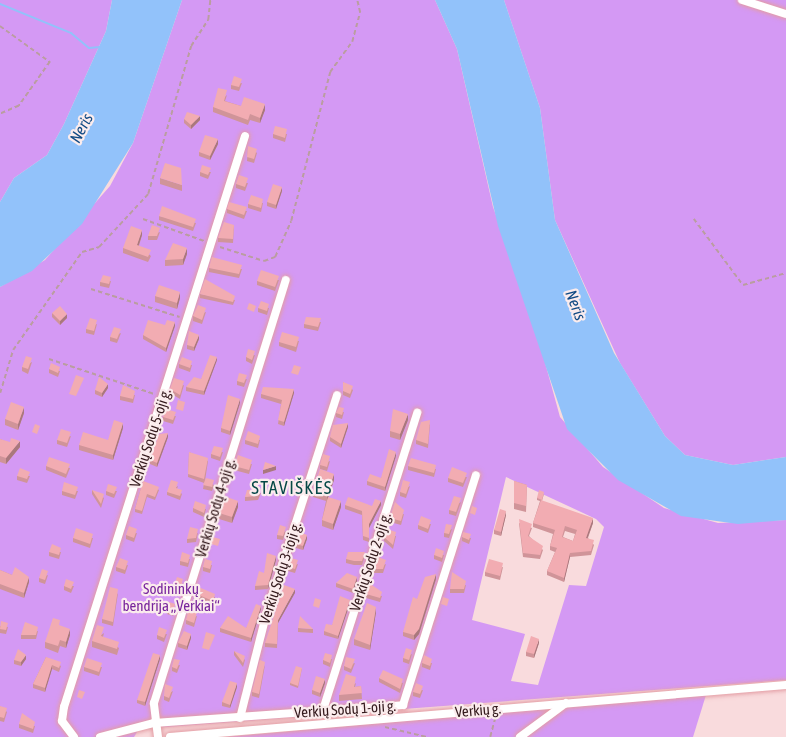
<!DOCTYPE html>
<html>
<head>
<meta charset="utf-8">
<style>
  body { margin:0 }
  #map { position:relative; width:786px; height:737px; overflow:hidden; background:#f9dbdd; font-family:"Asap Condensed",sans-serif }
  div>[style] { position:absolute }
  .green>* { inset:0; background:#d499f4 }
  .water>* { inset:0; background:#92c2fa }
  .stream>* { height:2px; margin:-1px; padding:0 1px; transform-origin:1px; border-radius:1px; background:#92c2fa }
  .path>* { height:1.5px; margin-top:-0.75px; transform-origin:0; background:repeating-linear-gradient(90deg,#ba9da0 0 4.5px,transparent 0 7.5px) }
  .roads { filter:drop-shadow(0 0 2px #e39da4) drop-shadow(0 0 2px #e39da4) }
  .minor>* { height:8px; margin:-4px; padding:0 4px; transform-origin:4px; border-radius:4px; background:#fff }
  .wall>* { inset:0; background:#d09499 }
  .shaded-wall>* { inset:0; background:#a9787d }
  .building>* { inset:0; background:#f2acb2 }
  span { translate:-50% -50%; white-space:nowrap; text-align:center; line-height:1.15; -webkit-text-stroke:4.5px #fbeced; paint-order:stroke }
  .street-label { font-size:15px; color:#33191c }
  .park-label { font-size:15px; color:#77249c }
  .water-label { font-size:16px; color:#114a84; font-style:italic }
  .quarter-label { font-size:18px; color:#064847; letter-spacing:1.5px }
</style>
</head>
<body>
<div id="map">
  <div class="green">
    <i style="clip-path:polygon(0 0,112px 0,106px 31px,64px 124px,47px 155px,14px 178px,0 202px)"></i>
    <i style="clip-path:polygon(evenodd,182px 0,435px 0,457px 49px,493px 207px,533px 319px,560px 417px,603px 467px,664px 508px,718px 523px,786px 520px,786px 680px,139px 729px,134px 737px,0 737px,0 287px,45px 260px,110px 186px,133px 143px,182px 0,506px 477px,596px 519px,604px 527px,586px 586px,569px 585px,538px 685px,511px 681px,525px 634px,472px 620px,506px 477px)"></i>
    <i style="clip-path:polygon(504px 0,786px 0,786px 457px,733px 465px,685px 455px,665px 436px,620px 363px,555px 220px,540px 108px)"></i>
    <i style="clip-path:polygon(706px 695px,693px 737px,225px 737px,480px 714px)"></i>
  </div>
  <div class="water">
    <i style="clip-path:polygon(112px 0,182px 0,133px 143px,82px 224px,32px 271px,0 287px,0 202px,14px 178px,47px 155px,64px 124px,106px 31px)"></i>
    <i style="clip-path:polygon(435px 0,504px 0,540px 108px,555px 220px,614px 353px,665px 436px,685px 455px,733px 465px,786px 457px,786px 520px,738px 524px,681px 516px,618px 480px,567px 429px,498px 226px,457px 49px)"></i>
  </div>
  <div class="stream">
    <i style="left:0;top:4px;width:77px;rotate:22.2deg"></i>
    <i style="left:71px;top:33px;width:23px;rotate:40deg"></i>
    <i style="left:89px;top:48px;width:11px;rotate:-5deg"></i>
  </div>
  <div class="path">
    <i style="left:0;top:26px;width:62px;rotate:35.8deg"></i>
    <i style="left:50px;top:62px;width:54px;rotate:125.2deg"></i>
    <i style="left:19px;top:106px;width:21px;rotate:157deg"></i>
    <i style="left:143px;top:219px;width:65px;rotate:19.8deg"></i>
    <i style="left:694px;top:219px;width:82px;rotate:53.4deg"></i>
    <i style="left:743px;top:285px;width:45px;rotate:-15.6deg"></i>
    <i style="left:220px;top:247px;width:46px;rotate:17.7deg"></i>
    <i style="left:264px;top:261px;width:12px;rotate:-20deg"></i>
    <i style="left:275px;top:257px;width:39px;rotate:-66deg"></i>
    <i style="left:291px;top:221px;width:154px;rotate:-75.3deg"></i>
    <i style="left:330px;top:72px;width:37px;rotate:-54deg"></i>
    <i style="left:352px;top:42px;width:30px;rotate:-75deg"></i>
    <i style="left:360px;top:13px;width:13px;rotate:-103deg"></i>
    <i style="left:91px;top:289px;width:93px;rotate:17.5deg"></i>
    <i style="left:49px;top:359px;width:111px;rotate:18.4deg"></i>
    <i style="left:0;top:393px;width:45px;rotate:-73.2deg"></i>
    <i style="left:13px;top:350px;width:120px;rotate:-54.9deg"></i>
    <i style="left:82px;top:252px;width:18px;rotate:-16deg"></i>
    <i style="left:99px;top:247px;width:72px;rotate:-47.2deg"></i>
    <i style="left:148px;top:194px;width:154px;rotate:-73.8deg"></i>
    <i style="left:191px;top:46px;width:31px;rotate:-57deg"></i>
    <i style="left:208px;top:20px;width:20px;rotate:-84deg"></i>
    <i style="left:385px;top:727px;width:43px;rotate:13.4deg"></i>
    <i style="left:490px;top:737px;width:20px;rotate:-75deg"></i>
  </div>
  <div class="roads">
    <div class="minor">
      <i style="left:742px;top:0;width:46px;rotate:17.7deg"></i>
      <i style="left:323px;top:710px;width:312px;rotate:-72.4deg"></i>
      <i style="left:240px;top:718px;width:106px;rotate:-75.8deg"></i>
      <i style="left:266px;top:615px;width:231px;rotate:-72.1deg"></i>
      <i style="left:74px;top:737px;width:20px;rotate:-127deg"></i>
      <i style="left:62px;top:721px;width:14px;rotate:-82deg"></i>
      <i style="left:64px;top:707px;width:599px;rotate:-72.41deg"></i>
      <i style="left:100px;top:737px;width:56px;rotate:-14.5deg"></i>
      <i style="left:154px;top:723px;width:250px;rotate:-4.1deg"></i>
      <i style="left:403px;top:705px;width:241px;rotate:-72.4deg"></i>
      <i style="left:158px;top:737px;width:34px;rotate:-97deg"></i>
      <i style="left:154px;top:703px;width:443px;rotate:-72.7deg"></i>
      <i style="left:170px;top:737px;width:618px;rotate:-4.83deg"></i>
      <i style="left:520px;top:737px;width:57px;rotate:-36.5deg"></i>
    </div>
  </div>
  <div class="wall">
    <i style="clip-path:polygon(242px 83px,239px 91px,231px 89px,231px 85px)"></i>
    <i style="clip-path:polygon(227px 95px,225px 101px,241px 106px,265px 110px,260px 123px,250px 120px,248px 125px,213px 112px,213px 107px)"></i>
    <i style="clip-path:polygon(184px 119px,200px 120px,191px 129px,184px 123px)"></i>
    <i style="clip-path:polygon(273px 134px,287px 134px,285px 142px,273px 138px)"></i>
    <i style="clip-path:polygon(218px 144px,210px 160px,199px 156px,199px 152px)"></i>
    <i style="clip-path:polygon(248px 146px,257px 153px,254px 163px,247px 161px)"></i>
    <i style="clip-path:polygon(200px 172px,211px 172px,208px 179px,200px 176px)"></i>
    <i style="clip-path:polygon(160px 178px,182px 185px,182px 191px,160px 184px)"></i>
    <i style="clip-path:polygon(248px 183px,245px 191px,236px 188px,236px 184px)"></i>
    <i style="clip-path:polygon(282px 191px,276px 209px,267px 206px,267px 202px)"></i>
    <i style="clip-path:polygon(263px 203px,261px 212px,248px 208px,248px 204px)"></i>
    <i style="clip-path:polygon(227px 209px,247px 211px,244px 219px,227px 213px)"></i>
    <i style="clip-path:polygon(159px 216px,196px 223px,193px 231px,159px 220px)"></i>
    <i style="clip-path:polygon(234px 225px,233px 243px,218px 242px,218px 238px)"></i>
    <i style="clip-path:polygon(160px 232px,157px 240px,148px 240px,148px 236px)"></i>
    <i style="clip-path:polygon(142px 235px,139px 246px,151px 256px,148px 262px,123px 253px,123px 248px)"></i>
    <i style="clip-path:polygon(187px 254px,183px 265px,165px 266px,165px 260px)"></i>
    <i style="clip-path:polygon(209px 268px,242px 269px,239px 278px,209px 272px)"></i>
    <i style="clip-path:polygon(279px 280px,275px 291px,257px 285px,257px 281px)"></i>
    <i style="clip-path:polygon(111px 281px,109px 288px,100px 286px,100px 282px)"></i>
    <i style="clip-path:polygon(200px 294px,235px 300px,233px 305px,200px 298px)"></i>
    <i style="clip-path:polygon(155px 296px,180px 298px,177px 309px,155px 302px)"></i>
    <i style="clip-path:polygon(258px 308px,269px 308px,267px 315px,258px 312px)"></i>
    <i style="clip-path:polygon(206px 312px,202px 324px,193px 321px,193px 316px)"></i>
    <i style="clip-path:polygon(52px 313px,67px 318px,60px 325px,52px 317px)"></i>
    <i style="clip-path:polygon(321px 322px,318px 331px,304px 328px,304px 324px)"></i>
    <i style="clip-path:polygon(97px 324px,94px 335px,86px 333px,86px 329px)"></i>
    <i style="clip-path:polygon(175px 326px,166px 352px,143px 339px,143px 335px)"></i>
    <i style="clip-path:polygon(121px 333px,117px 343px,110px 341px,110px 337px)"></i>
    <i style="clip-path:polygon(199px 339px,194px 351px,187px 349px,187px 345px)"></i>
    <i style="clip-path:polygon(299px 341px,296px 352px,279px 346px,279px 342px)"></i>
    <i style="clip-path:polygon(255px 355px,252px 364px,246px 361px,246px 357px)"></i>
    <i style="clip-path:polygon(217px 360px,204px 395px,186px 391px,186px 387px,201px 379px)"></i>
    <i style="clip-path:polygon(32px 362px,28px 374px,22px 371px,22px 367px)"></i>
    <i style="clip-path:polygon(179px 364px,192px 365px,190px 372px,179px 368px)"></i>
    <i style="clip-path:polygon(49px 369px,60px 371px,58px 377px,49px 373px)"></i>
    <i style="clip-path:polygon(247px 379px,244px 387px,237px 385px,237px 381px)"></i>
    <i style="clip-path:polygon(343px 382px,353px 390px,350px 398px,343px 395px)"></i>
    <i style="clip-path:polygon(184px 385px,180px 399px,170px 393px,170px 389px)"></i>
    <i style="clip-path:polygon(108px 388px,102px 397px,95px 394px,95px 390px)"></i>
    <i style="clip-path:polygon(294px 393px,284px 426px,278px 424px,281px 404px,261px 398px,261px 394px)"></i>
    <i style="clip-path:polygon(135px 395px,133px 403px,120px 400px,120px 396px)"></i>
    <i style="clip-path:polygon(240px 403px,230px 435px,221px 432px,221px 428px)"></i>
    <i style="clip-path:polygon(344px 412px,342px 419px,336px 417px,336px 413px)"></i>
    <i style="clip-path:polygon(24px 413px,18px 430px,5px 425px,5px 419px)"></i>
    <i style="clip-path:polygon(176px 416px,173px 424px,163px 421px,163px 417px)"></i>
    <i style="clip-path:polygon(408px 420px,400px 440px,390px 437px,390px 431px)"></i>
    <i style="clip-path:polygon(430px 424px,428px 448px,416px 444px,416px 440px)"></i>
    <i style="clip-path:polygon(348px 427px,341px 448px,330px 441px,330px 437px)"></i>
    <i style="clip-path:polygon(123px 428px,113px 460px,79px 450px,79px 445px,108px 440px)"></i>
    <i style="clip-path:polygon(71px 436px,67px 447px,57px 444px,57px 440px)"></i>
    <i style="clip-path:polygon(168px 437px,157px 467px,150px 464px,150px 460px)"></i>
    <i style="clip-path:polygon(0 439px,20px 447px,6px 464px,0 462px)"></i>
    <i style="clip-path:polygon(245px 440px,260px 440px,258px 448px,245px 444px)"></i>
    <i style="clip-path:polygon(189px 452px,208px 461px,205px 481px,214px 485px,212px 491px,203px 489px,204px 483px,188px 477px)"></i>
    <i style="clip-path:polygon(223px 452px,220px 461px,211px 458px,211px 454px)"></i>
    <i style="clip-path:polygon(396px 456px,385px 491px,367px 485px,367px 481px,381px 478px)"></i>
    <i style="clip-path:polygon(330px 461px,327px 471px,320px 469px,320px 465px)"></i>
    <i style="clip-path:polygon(252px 464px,249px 474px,234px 470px,234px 466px)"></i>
    <i style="clip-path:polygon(46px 466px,70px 468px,66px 478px,46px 470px)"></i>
    <i style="clip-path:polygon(408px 466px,436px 469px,434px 477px,408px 470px)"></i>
    <i style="clip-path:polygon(17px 476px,30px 476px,27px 483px,17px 480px)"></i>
    <i style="clip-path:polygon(467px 477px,463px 487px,448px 482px,448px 478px)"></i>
    <i style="clip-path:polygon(334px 480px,328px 497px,341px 507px,333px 530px,322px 526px,322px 520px,326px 501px,313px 497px,313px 491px)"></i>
    <i style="clip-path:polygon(143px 481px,159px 490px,155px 500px,147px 497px,142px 514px,135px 512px,135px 509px)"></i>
    <i style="clip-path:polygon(514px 481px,527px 485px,526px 512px,514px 509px)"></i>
    <i style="clip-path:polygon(178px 486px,177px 489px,182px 494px,180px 500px,167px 495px,167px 492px)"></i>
    <i style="clip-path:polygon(410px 486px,406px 498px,400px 496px,400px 492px)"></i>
    <i style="clip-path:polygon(92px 490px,104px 498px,101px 508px,92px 494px)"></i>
    <i style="clip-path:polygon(62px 491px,78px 491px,75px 499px,62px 495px)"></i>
    <i style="clip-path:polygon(106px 491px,117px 491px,114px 498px,106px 495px)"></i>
    <i style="clip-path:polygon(261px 493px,258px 500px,245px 501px,245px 497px)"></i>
    <i style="clip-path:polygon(evenodd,544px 494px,542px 501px,593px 523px,588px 538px,594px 545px,591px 555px,570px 557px,564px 582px,547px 575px,547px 571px,555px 552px,550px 550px,550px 546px,553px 534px,533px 527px,533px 523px,540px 501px,537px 500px,537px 498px,544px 494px,565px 531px,575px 534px,573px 541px,563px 537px,565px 531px)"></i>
    <i style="clip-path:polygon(461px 502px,456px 516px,449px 514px,449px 510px)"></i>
    <i style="clip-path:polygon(345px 505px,372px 506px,381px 505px,369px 528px,369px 542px,363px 540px,362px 515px,345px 509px)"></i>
    <i style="clip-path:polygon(238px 507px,232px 523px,219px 519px,219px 513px)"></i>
    <i style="clip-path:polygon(193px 508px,206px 509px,204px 517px,193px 512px)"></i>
    <i style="clip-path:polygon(404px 514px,401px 525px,390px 522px,390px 518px)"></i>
    <i style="clip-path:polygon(506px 515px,501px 536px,494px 534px,494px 530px)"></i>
    <i style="clip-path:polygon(519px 523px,532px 528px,529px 536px,543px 550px,540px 559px,523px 557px)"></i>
    <i style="clip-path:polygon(431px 524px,428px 533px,418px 529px,418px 525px)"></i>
    <i style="clip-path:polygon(452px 529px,449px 538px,444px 537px,444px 533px)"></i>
    <i style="clip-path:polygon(286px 531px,283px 540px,277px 539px,277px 535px)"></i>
    <i style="clip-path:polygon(137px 533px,134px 542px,126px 539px,126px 535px)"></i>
    <i style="clip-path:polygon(198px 533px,196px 542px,187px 543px,187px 539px)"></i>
    <i style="clip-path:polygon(396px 536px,393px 549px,384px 541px,384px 537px)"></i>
    <i style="clip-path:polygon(462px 537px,471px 538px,469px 544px,462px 541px)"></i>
    <i style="clip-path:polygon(73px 538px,93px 538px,90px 548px,73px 542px)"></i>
    <i style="clip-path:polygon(307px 539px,303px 550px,296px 548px,296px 544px)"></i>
    <i style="clip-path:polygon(49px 552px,61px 552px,59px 559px,49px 556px)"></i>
    <i style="clip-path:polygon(434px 555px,444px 555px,442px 562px,434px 559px)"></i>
    <i style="clip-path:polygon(365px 556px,362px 565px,354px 565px,346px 563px,346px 559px)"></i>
    <i style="clip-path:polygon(190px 559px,188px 567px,180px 565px,180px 561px)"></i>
    <i style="clip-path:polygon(276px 560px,268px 589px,255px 590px,255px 586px,264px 573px)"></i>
    <i style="clip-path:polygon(298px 564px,295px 573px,288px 571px,288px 567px)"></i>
    <i style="clip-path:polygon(386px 564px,383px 573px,374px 573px,374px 569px)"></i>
    <i style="clip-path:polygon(128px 565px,125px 574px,116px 571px,116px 567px)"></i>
    <i style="clip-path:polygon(212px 565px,210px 573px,203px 571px,203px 567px)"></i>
    <i style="clip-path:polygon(503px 567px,500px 580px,485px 576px,485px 572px)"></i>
    <i style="clip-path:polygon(0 570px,29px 582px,24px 598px,0 589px)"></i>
    <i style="clip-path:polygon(48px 575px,45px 584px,39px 582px,39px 578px)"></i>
    <i style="clip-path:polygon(436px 579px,419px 634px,414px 640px,403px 636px,403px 632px,417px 599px)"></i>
    <i style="clip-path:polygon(357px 581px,353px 593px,336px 587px,336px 583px)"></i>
    <i style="clip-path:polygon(183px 583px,180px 593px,174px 591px,174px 587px)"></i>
    <i style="clip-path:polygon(466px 585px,464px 593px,450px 593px,450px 589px)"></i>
    <i style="clip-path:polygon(64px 586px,74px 586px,71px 593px,64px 590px)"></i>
    <i style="clip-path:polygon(118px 593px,113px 626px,102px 623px,102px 619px)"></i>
    <i style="clip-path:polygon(194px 593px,215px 597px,213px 604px,194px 597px)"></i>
    <i style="clip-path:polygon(295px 593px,278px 623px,277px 648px,265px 647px,265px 643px)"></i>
    <i style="clip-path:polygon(366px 594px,382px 596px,380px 602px,366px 598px)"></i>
    <i style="clip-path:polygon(350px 603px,338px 639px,324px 635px,324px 631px,332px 625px)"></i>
    <i style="clip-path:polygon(175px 608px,173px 616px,167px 614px,167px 610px)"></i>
    <i style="clip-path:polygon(261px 609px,251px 642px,220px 632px,220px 628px,246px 628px)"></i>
    <i style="clip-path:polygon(376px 612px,370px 650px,354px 645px,354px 639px)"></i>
    <i style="clip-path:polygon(197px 616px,194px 627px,186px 624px,186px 620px)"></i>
    <i style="clip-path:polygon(0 626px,8px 627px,6px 634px,0 633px)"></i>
    <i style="clip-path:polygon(60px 626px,70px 635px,66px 648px,60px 646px,58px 653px,45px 648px,45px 642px)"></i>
    <i style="clip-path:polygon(298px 628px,313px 629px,313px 633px,298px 632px)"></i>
    <i style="clip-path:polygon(38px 631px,36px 639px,21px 639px,21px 635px)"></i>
    <i style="clip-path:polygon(104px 633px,103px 637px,119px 648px,117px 655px,92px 647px,92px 641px)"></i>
    <i style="clip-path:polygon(167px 634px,164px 642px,157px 639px,157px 635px)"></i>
    <i style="clip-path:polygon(191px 638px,187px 650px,178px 647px,178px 643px)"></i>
    <i style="clip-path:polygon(539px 643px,534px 658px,526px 656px,526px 652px)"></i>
    <i style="clip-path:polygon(234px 651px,245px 660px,243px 667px,234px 655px)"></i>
    <i style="clip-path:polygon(412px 654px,409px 664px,403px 662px,403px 658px)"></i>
    <i style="clip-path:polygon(46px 657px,61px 666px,59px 672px,52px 669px,45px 692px,33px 688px,33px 684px)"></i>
    <i style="clip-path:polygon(26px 659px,21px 666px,14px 664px,14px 660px)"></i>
    <i style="clip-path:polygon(160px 659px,145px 706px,137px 703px,137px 700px)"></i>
    <i style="clip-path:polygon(332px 659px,330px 667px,323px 664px,323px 660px)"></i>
    <i style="clip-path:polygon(355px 663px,351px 673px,344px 670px,344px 666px)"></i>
    <i style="clip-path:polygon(422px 663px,432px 663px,430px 670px,422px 667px)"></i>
    <i style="clip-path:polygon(180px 665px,177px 673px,172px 671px,172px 667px)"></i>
    <i style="clip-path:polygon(265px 665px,259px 698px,252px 696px,252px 692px)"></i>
    <i style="clip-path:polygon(84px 667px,102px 667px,99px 676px,84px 671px)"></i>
    <i style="clip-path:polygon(302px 668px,298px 688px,290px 685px,290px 683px)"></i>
    <i style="clip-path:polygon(379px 678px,403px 683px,400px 693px,379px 682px)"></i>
    <i style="clip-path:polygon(325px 683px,320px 697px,312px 694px,312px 690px)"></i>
    <i style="clip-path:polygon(356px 683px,355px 687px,361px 686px,362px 699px,339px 701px,339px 695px)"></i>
    <i style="clip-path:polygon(237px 687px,230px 708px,222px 706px,222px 702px)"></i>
    <i style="clip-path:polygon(423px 690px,420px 698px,413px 696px,413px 692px)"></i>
    <i style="clip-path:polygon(173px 691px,169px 702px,164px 700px,164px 696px)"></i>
    <i style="clip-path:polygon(0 706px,7px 712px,4px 722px,0 721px)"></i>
    <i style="clip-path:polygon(19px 724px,35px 726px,33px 733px,19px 728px)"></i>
  </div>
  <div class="shaded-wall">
    <i style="clip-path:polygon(265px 104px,265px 110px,260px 123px,260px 118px)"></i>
    <i style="clip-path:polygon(200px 116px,200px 120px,191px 129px,191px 125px)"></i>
    <i style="clip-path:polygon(218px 139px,218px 144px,210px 160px,210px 156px)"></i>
    <i style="clip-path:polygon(282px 187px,282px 191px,276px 209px,276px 205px)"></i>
    <i style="clip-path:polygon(142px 230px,142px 235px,137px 250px,137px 245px)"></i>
    <i style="clip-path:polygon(187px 248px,187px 254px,183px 265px,183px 259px)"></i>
    <i style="clip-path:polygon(180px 292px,180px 298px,177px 309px,177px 303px)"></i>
    <i style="clip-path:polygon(67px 314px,67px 318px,60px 325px,60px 321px)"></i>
    <i style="clip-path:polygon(175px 322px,175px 326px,166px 352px,166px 348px)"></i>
    <i style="clip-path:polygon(199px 335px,199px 339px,194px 351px,194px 347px)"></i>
    <i style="clip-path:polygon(217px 357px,217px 360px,204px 395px,204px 391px)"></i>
    <i style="clip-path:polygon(108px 384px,108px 388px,102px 397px,102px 393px)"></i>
    <i style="clip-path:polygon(294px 389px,294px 393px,284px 426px,284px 422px)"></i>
    <i style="clip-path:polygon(240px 399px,240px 403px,230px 435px,230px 431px)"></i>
    <i style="clip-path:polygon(24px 407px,24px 413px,18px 430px,18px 424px)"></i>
    <i style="clip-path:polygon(408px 414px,408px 420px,400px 440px,400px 434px)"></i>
    <i style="clip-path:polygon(123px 423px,123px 428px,113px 460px,113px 455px)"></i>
    <i style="clip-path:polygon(348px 423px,348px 427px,341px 448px,341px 444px)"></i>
    <i style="clip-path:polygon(168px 433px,168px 437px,157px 467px,157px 463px)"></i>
    <i style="clip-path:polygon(20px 441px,20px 447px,6px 464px,6px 458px)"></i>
    <i style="clip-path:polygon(396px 452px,396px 456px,385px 491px,385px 487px)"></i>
    <i style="clip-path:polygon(276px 466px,276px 470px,263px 474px,263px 470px)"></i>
    <i style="clip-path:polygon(334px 474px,334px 480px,327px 501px,327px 495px)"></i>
    <i style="clip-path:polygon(238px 501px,238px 507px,232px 523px,232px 517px)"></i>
    <i style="clip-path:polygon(341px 501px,341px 507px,333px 530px,333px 524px)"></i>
    <i style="clip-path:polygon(381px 501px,381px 505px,369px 528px,369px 524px)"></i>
    <i style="clip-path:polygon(506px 511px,506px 515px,501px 536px,501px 532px)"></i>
    <i style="clip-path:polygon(593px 518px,593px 523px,586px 542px,586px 538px)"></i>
    <i style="clip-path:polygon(307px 535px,307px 539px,303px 550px,303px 546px)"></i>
    <i style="clip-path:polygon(570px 553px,570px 557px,564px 582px,564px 578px)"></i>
    <i style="clip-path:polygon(276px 556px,276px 560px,268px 589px,268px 585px)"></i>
    <i style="clip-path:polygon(436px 574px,436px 579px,419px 634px,414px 640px,414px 635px)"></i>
    <i style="clip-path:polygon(29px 577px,29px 582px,24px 598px,24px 593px)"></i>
    <i style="clip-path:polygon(357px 577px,357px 581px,353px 593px,353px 589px)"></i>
    <i style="clip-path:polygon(295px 589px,295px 593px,278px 623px,277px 648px,278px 620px)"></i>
    <i style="clip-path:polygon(350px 600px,350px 603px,338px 639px,338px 636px)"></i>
    <i style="clip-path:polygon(261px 606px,261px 609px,251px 642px,251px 638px)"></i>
    <i style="clip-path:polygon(376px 607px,376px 612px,370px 650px,370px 645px)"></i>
    <i style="clip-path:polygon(70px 629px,70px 635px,66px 648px,66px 642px)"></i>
    <i style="clip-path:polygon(191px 634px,191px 638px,187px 650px,187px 646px)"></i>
    <i style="clip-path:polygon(539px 639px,539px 643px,534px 658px,534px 654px)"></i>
    <i style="clip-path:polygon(26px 655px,26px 659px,21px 666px,21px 662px)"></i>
    <i style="clip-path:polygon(160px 655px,160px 659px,145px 706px,145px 702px)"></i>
    <i style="clip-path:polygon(52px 665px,52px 669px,45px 692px,45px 688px)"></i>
    <i style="clip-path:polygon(325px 679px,325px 683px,320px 697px,320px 693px)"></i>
    <i style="clip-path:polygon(237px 683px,237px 687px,230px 708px,230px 705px)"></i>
  </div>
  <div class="building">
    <i style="clip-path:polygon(234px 76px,242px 79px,239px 87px,231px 85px)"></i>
    <i style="clip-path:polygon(218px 88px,227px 90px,224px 101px,241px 106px,244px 97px,265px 104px,260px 118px,250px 114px,248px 120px,213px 107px)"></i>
    <i style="clip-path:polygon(187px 112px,200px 116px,191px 125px,184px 119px)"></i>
    <i style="clip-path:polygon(275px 126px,287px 129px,285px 138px,273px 134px)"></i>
    <i style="clip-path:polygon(205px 135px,218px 139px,210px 156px,199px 152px)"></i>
    <i style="clip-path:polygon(248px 146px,257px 149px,254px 159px,247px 157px)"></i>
    <i style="clip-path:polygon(165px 163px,181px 168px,182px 185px,160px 178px)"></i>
    <i style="clip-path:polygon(202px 165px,211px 168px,208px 175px,200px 172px)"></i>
    <i style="clip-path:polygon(239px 175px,248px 178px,245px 187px,236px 184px)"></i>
    <i style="clip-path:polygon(273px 184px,282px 187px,276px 205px,267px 202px)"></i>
    <i style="clip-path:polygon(251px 195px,263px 199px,261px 208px,248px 204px)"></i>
    <i style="clip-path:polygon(229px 202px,247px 207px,244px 215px,227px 209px)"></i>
    <i style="clip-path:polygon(162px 206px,196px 219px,193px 227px,159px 216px)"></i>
    <i style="clip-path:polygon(224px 222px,234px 225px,233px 239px,218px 238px)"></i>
    <i style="clip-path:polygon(152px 225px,160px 228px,157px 236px,148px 236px)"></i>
    <i style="clip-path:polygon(131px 226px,142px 230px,137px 245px,151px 250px,148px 257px,123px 248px)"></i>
    <i style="clip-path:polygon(173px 243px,187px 248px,183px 259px,165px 260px)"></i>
    <i style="clip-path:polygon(212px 257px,242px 265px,239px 274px,209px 268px)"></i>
    <i style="clip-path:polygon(261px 270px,279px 276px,275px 287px,257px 281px)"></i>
    <i style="clip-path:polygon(103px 275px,111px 277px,109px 284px,100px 282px)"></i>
    <i style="clip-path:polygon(205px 279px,235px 296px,233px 302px,200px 294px)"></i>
    <i style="clip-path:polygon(159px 285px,180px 292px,177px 303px,155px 296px)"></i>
    <i style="clip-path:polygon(261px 301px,269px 304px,267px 311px,258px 308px)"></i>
    <i style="clip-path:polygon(249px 303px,256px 306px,254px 312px,247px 309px)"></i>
    <i style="clip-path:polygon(198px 305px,206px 308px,202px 320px,193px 316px)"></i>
    <i style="clip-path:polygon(60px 306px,67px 314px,60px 321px,52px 313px)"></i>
    <i style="clip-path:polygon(306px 317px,321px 318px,318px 327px,304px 324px)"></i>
    <i style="clip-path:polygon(90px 318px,97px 320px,94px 331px,86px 329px)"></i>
    <i style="clip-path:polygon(148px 320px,165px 325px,167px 320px,175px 322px,166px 348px,143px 335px)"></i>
    <i style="clip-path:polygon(114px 327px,121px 329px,117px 339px,110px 337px)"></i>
    <i style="clip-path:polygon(189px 331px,199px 335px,194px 347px,187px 345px)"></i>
    <i style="clip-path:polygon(282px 332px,299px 337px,296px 347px,279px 342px)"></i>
    <i style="clip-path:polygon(248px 349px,255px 351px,252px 360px,246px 357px)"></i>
    <i style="clip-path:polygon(210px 355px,217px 357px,204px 391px,186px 387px,194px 377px,201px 379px)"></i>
    <i style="clip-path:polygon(26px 356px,32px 358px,28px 369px,22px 367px)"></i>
    <i style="clip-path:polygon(182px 357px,192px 361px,190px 368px,179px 364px)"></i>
    <i style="clip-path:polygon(51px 363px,60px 367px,58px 373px,49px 369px)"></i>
    <i style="clip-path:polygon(294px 365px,301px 367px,298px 375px,291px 373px)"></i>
    <i style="clip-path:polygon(239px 373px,247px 375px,244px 383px,237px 381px)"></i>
    <i style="clip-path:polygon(76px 375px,84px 378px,76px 396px,69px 394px)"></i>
    <i style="clip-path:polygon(99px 377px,108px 384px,102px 393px,95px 390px)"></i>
    <i style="clip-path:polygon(174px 378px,184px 381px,180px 395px,170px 389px)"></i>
    <i style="clip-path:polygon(343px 382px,353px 386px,350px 394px,343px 391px)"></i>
    <i style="clip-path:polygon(123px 385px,135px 391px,133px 399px,120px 396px)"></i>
    <i style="clip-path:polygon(263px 387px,294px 389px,284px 422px,278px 420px,282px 400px,261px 394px)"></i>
    <i style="clip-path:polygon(228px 395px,240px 399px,230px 431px,221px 428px)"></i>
    <i style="clip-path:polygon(178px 400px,185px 402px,183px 411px,176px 409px)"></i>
    <i style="clip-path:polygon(11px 402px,24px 407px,18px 424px,5px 419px)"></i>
    <i style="clip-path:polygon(339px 407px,344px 408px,342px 415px,336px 413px)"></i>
    <i style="clip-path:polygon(166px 409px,176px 412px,173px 420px,163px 417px)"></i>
    <i style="clip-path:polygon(393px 409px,408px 414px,400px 434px,390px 431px)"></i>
    <i style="clip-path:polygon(114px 420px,123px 423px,113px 455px,79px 445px,83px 432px,108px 440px)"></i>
    <i style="clip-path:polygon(430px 420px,428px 444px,416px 440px,421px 422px)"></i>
    <i style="clip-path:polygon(348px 423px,341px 444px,330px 437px,333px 425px)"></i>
    <i style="clip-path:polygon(35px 424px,40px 426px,37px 434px,32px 432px)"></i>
    <i style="clip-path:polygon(61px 429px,71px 432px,67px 443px,57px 440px)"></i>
    <i style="clip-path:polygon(248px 431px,260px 436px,258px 444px,245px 440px)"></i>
    <i style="clip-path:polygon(168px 433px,157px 463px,150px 460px,159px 434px)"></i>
    <i style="clip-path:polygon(11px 438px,20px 441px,6px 458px,0 456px,0 439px,10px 442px)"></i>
    <i style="clip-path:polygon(214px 446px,223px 448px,220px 457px,211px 454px)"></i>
    <i style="clip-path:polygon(389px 449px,396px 452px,385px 487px,367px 481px,370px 474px,381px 478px)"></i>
    <i style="clip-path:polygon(189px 452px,208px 458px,204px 479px,188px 474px)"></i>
    <i style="clip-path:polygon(323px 454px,330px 456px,327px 467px,320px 465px)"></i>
    <i style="clip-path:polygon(238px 455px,252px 460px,249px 470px,234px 466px)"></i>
    <i style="clip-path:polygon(49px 457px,70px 464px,66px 474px,46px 466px)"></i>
    <i style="clip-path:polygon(411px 458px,436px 465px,434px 473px,408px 466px)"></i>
    <i style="clip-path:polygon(265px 462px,276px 466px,263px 470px)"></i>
    <i style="clip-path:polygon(452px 467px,467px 473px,463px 483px,448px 478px)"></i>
    <i style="clip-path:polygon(20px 468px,30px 472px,27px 479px,17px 476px)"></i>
    <i style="clip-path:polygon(320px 469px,334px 474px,327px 495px,313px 491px)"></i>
    <i style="clip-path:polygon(206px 478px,214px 480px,212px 487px,203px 485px)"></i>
    <i style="clip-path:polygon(171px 480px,178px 482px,176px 488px,182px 490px,180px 496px,167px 492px)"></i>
    <i style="clip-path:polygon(403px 480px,410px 482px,406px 494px,400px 492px)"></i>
    <i style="clip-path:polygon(143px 481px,159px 487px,155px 497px,147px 494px,142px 511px,135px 509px)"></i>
    <i style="clip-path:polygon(514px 481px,527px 485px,526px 506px,514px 503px)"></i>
    <i style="clip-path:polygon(64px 482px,78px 487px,75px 495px,62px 491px)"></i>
    <i style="clip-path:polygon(108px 484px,117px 487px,114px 494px,106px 491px)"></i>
    <i style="clip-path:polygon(261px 489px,258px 496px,245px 497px,247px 490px)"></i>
    <i style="clip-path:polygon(92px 490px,104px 494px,101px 504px)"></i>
    <i style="clip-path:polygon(539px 490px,544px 492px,542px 500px,537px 498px)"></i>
    <i style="clip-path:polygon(224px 496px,238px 501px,232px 517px,219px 513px)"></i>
    <i style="clip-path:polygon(454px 496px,461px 498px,456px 512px,449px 510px)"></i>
    <i style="clip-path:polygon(328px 497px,341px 501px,333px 524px,322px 520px)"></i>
    <i style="clip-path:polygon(348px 497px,372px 506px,375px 499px,381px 501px,369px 524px,369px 538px,363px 536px,362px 511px,345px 505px)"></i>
    <i style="clip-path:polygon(evenodd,541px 500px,593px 518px,586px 538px,594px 540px,591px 551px,570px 553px,564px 578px,547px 571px,557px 548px,550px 546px,555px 530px,533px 523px,541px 500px,565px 526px,577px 530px,573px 541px,562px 537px,565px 526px)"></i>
    <i style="clip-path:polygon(195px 501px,206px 505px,204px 513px,193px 508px)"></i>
    <i style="clip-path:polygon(395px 502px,404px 510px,401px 521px,390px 518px)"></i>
    <i style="clip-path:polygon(472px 506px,477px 508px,475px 515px,470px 513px)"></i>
    <i style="clip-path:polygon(500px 509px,506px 511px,501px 532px,494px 530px)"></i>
    <i style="clip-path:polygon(421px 516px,431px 520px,428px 529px,418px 525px)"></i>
    <i style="clip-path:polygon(519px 519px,532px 524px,528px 536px,543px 546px,540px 555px,523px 553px)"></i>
    <i style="clip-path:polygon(446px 524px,452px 525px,449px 534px,444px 533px)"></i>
    <i style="clip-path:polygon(280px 525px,286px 527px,283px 536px,277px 535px)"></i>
    <i style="clip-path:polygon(129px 526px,137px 529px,134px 538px,126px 535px)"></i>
    <i style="clip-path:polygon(190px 527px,198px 529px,196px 538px,187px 539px)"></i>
    <i style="clip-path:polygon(76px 528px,93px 534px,90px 544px,73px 538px)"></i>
    <i style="clip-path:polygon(387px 529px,396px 532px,393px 545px,384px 537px)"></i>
    <i style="clip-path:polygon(300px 532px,307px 535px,303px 546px,296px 544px)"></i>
    <i style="clip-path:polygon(463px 532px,471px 534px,469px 540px,462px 537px)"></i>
    <i style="clip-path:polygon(213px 537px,220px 539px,218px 546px,211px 544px)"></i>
    <i style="clip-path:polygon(52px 544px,61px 548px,59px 555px,49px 552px)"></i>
    <i style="clip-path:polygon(436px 548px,444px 551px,442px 558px,434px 555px)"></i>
    <i style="clip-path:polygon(182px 552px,190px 555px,188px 563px,180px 561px)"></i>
    <i style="clip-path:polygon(348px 552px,365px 552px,362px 561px,354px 561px,346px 559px)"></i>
    <i style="clip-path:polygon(267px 553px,276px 556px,268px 585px,255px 586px,259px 571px,264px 573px)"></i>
    <i style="clip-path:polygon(378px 557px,386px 560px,383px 569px,374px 569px)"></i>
    <i style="clip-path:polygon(120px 558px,128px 561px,125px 570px,116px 567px)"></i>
    <i style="clip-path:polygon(291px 558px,298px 560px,295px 569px,288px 567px)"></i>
    <i style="clip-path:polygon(205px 559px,212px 561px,210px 569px,203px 567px)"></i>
    <i style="clip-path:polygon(489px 559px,503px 563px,500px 576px,485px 572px)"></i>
    <i style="clip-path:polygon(15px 567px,29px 577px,24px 593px,0 584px,0 570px,12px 575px)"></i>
    <i style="clip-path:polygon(42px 569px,48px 571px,45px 580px,39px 578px)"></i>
    <i style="clip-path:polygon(452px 572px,466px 581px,464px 589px,450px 589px)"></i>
    <i style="clip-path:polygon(347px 573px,357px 577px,353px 589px,336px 583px)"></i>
    <i style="clip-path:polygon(436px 574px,419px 629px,414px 635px,403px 632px,413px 597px,417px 599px,425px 577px)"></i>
    <i style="clip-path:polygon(177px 577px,183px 579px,180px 589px,174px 587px)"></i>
    <i style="clip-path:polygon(66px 579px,74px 582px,71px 589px,64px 586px)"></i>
    <i style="clip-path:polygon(369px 583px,382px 592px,380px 598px,366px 594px)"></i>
    <i style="clip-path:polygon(284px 585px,295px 589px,278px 620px,277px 644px,265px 643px)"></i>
    <i style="clip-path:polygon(196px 586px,215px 594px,213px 601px,194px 593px)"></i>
    <i style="clip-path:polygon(110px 587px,118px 589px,113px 622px,102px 619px)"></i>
    <i style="clip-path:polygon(340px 596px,350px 600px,338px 636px,324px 631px,326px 624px,332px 625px)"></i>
    <i style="clip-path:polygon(443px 597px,449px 599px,447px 606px,441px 604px)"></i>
    <i style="clip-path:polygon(315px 598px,321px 600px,319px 608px,313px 606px)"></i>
    <i style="clip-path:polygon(169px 602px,175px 604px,173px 612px,167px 610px)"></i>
    <i style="clip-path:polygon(367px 603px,376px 607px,370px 645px,354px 639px)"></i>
    <i style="clip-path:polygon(256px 604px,261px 606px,251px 638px,220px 628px,228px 616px,246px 628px)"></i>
    <i style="clip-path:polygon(189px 609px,197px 612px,194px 623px,186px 620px)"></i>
    <i style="clip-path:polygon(300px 616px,313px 629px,298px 628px)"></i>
    <i style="clip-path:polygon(53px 618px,60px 620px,59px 625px,70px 629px,66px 642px,60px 640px,58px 646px,45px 642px)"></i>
    <i style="clip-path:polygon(1px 621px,8px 623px,6px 630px,0 629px)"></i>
    <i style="clip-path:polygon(25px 622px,38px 627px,36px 635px,21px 635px)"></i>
    <i style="clip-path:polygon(97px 625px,104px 627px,101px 636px,119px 642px,117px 649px,92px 641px)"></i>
    <i style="clip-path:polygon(159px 627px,167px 630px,164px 638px,157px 635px)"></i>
    <i style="clip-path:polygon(184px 631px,191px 634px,187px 646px,178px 643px)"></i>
    <i style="clip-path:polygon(206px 632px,215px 635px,209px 650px,202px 648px)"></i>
    <i style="clip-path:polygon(531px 636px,539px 639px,534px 654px,526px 652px)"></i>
    <i style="clip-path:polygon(406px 648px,412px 650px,409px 660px,403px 658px)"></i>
    <i style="clip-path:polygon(18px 649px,26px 655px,21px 662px,14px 660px)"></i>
    <i style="clip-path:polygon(234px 651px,245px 656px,243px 663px)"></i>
    <i style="clip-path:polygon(153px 653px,160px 655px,145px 702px,137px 700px)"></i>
    <i style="clip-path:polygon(325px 653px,332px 655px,330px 663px,323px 660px)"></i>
    <i style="clip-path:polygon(424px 655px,432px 659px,430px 666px,422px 663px)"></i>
    <i style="clip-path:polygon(46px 657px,61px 662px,59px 668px,52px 665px,45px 688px,33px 684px)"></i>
    <i style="clip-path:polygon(346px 657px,355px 659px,351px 669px,344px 666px)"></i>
    <i style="clip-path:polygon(87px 658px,102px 663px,99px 672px,84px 667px)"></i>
    <i style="clip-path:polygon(174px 659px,180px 660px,177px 669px,172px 667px)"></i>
    <i style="clip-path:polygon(260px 660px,265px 662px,259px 694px,252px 692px)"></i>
    <i style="clip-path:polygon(296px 666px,302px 668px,298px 686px,290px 683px)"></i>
    <i style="clip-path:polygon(383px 670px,403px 679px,400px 689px,379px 678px)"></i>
    <i style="clip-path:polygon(346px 674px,356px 677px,354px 687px,361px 686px,362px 693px,339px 695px)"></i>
    <i style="clip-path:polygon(316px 676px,325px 679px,320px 693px,312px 690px)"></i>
    <i style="clip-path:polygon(230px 681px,237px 683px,230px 705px,222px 702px)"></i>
    <i style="clip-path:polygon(416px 683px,423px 686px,420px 694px,413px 692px)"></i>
    <i style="clip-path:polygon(165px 684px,173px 687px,169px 698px,164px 696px)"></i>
    <i style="clip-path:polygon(79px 690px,85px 692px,82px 699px,77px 697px)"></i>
    <i style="clip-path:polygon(0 706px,7px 708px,4px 718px,0 717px)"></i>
    <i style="clip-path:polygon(22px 713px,35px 722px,33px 729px,19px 724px)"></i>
  </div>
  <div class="street-label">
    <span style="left:150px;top:438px;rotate:-72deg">Verkių Sodų 5-oji g.</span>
    <span style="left:215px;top:508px;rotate:-73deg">Verkių Sodų 4-oji g.</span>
    <span style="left:370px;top:562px;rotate:-72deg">Verkių Sodų 2-oji g.</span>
    <span style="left:280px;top:573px;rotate:-72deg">Verkių Sodų 3-ioji g.</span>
    <span style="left:345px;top:709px;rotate:-4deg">Verkių Sodų 1-oji g.</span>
    <span style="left:478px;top:710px;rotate:-5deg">Verkių g.</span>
  </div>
  <div class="park-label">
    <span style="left:171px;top:597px">Sodininkų<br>bendrija „Verkiai“</span>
  </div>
  <div class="water-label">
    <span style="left:81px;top:128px;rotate:-62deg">Neris</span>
    <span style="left:576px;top:305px;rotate:69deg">Neris</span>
  </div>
  <div class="quarter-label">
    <span style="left:292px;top:488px">STAVIŠKĖS</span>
  </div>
</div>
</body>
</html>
